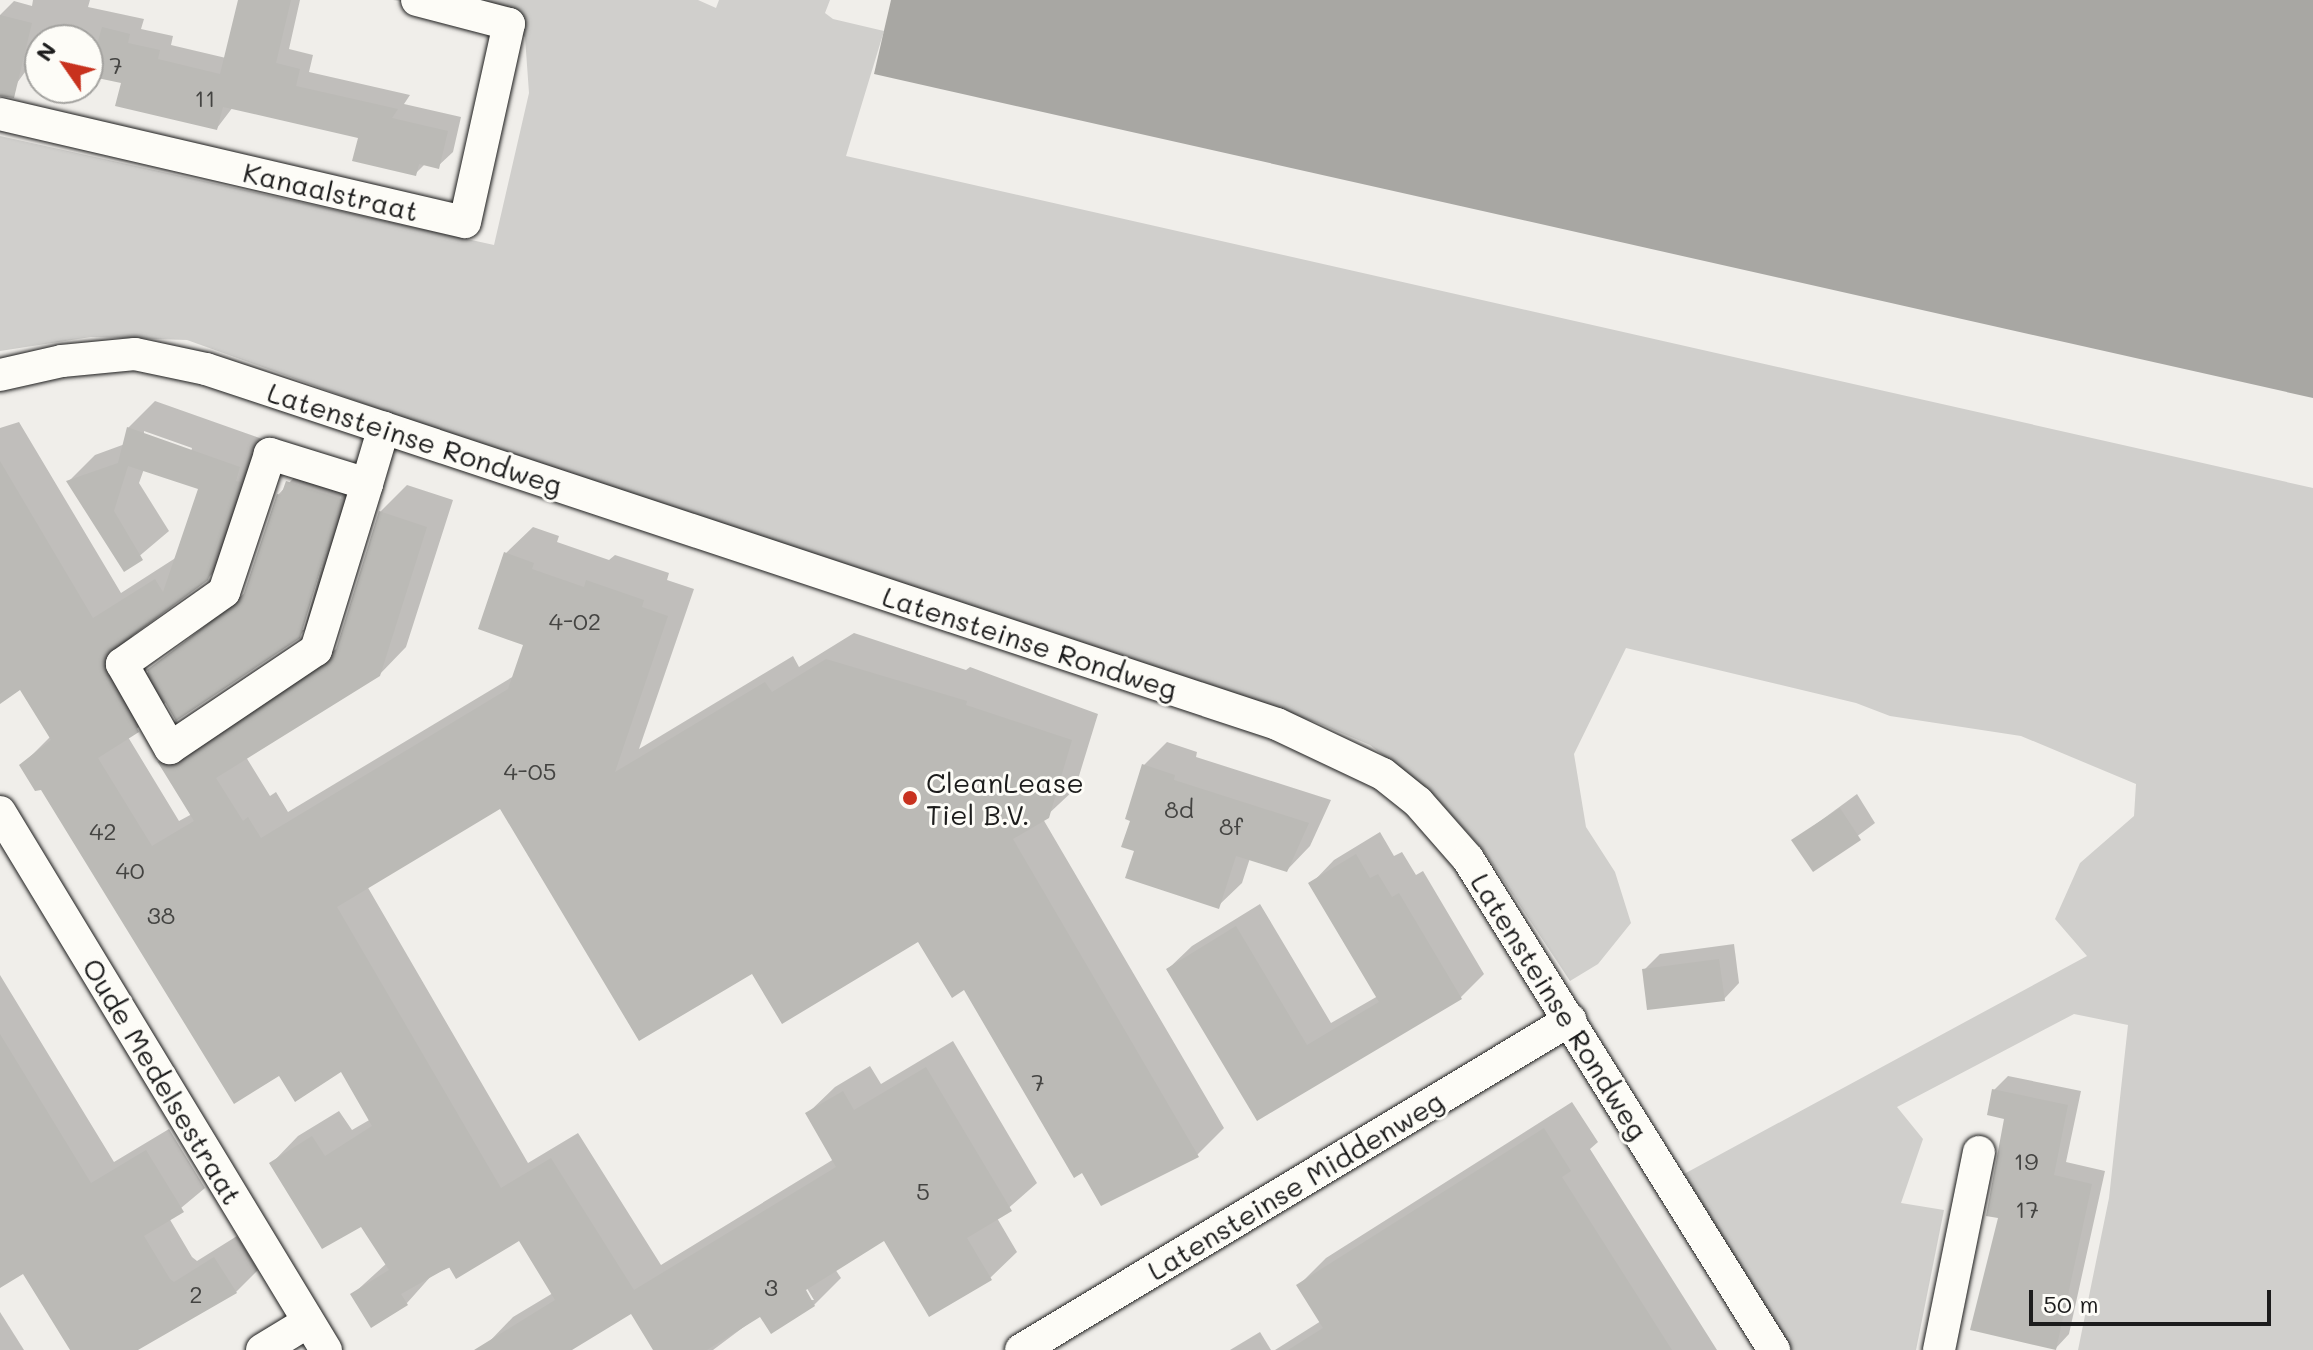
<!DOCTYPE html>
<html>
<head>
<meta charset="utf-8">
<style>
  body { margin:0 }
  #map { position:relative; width:2313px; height:1350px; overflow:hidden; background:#f0eeea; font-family:Mali,sans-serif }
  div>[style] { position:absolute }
  .green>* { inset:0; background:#d0cfcc }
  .water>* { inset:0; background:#a8a7a3 }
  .shadow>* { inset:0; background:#0003 }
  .building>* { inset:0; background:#bbbab6 }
  .roads { filter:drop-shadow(0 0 2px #1c1c1c) drop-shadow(0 0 2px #1c1c1c) }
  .minor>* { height:32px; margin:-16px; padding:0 16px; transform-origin:16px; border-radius:16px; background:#fdfcf7 }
  .dots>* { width:22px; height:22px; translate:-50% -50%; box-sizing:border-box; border:4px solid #fdfcf7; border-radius:50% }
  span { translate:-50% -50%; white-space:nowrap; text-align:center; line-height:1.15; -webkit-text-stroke:6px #fdfcf7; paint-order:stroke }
  .number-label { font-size:24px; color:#444442 }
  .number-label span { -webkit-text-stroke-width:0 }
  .street-label { font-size:28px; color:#1c1c1c }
  .poi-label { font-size:28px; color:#1c1c1c }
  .left { translate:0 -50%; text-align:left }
  .north { position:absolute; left:24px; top:24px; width:80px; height:80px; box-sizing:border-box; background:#fdfcf7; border:2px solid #a3a29f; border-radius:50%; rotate:304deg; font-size:22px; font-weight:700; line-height:32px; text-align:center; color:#1c1c1c }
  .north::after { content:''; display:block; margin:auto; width:28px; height:36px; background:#c8321e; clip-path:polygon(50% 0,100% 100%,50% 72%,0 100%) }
  .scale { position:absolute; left:2029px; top:1290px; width:242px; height:36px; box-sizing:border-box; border:4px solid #1c1c1c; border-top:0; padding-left:10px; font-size:24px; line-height:28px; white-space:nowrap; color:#1c1c1c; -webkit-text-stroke:6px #fdfcf7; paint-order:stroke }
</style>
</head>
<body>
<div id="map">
  <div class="green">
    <i style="clip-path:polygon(393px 0,698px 0,716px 8px,719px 0,830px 0,825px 13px,833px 19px,884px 31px,846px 156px,2313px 488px,2313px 1350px,2078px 1350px,2109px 1198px,2128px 1025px,2074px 1014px,1897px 1107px,1923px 1139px,1901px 1203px,1944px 1210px,1916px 1350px,1792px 1350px,1684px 1174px,2087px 956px,2055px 919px,2080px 863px,2134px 816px,2136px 784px,2021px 736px,1890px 716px,1856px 703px,1626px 648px,1574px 754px,1586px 827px,1615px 872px,1631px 923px,1598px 964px,1570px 981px,1484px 851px,1434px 795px,1370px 745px,1318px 723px,529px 463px,187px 340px,91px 337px,0 351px,0 136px,494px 245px,529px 93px,525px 37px,488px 20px)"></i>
  </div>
  <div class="water">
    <i style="clip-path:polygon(891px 0,2313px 0,2313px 398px,874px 74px)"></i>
  </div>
  <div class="shadow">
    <i style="clip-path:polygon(33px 0,90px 0,88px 7px,144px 19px,141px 29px,173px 36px,171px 45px,226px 58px,240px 0,300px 0,289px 49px,313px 55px,309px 72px,410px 95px,404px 104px,461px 117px,453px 152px,438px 166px,425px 164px,415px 174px,360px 136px,233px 107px,217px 128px,123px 82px,88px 74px,88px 40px,40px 40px,40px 63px,33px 61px,17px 83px,0 79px,0 15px,14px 1px,32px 6px)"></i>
    <i style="clip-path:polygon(evenodd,155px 401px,265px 440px,234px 551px,207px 579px,131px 634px,147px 673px,246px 592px,278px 495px,311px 459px,364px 476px,323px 612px,299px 636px,167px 701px,128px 737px,179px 821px,192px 814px,159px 761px,185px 735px,209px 738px,339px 647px,380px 512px,407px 485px,453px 500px,406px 647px,379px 675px,246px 757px,270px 796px,276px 792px,288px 812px,514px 676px,526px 643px,506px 553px,533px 527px,559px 536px,557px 542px,609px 560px,615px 555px,669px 573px,667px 580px,694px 589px,639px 749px,793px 656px,799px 667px,854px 633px,966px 670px,970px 667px,1098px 714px,1075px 789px,1043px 819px,1224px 1128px,1197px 1155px,965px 988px,919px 939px,753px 971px,501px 806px,367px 886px,528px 1163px,578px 1133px,661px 1265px,834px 1159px,808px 1113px,835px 1087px,870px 1066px,881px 1084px,953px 1041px,1037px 1183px,997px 1218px,1017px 1252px,990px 1278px,884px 1238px,835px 1269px,841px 1278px,814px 1305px,761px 1314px,713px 1350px,655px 1350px,632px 1311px,566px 1350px,490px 1350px,487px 1344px,513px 1317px,553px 1293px,520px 1238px,432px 1275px,407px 1303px,353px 1294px,387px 1263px,361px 1224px,272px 1163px,298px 1136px,339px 1111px,352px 1130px,371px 1119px,342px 1069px,279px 1073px,22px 765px,51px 736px,21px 687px,0 689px,0 428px,19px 422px,121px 593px,177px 557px,200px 487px,144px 469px,139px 483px,169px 531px,124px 569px,69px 481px,95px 455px,125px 444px,128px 428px,155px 401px,144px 431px,192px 448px,191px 452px,144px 435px,144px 431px,155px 401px,343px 489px,304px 630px,300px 630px,343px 489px,155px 401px,802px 1280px,814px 1300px,809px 1300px,802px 1280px)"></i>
    <i style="clip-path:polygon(1167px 742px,1197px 752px,1196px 757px,1331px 800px,1310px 846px,1287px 870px,1250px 858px,1242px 883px,1218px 906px,1137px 850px,1144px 765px)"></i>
    <i style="clip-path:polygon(1857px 794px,1875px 823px,1813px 869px,1793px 841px)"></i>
    <i style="clip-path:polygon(1380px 832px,1394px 856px,1402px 852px,1416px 875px,1423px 871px,1484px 974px,1461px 997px,1258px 1118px,1168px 969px,1192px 946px,1260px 904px,1331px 1023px,1378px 996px,1311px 884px,1334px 860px)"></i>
    <i style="clip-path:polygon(1734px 944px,1739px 983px,1724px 999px,1644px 970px,1660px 954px)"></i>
    <i style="clip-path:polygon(0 975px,114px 1162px,169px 1129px,205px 1188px,169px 1218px,192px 1257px,197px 1261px,237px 1236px,258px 1270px,236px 1292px,134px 1350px,72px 1350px,23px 1272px,0 1286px)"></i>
    <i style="clip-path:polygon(2008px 1076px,2081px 1091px,2066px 1162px,2105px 1171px,2069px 1334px,2056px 1348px,2000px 1216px,2006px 1117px,1994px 1090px)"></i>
    <i style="clip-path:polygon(1572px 1102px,1598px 1142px,1590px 1149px,1717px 1350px,1275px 1350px,1321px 1321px,1298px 1286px,1326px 1258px)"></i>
    <i style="clip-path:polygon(0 1312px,24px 1350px,0 1350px)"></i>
    <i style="clip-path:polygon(1260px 1332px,1271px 1350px,1230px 1350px)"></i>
  </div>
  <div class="building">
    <i style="clip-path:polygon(238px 0,291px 0,276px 63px,300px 69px,296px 86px,398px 109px,392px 118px,448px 131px,439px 169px,419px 164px,416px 176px,352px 161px,358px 138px,223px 107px,217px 130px,115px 106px,121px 83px,88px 76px,88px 39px,98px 41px,102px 27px,130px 34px,128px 43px,160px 50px,158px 59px,220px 74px)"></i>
    <i style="clip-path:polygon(0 15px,32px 23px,14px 98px,0 96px)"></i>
    <i style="clip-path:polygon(127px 427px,240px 467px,236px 481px,241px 482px,208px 580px,105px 656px,106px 673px,139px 732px,98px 758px,152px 846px,194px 821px,157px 761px,170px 767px,181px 764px,334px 656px,379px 511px,427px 527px,380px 676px,216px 778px,243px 821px,248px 817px,261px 838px,508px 689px,523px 645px,478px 629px,504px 552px,534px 563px,532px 569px,584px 587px,586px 580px,644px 600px,642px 607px,668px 616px,615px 772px,765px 682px,772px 692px,826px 659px,967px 701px,966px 705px,1072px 740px,1049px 818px,1013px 839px,1199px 1157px,1101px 1206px,1082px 1173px,1074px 1178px,964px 990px,952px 998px,918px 942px,782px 1024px,752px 974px,639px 1041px,500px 809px,337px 907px,501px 1188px,551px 1158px,634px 1290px,836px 1167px,805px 1113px,843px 1091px,854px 1110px,926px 1067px,1012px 1211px,967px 1238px,992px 1280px,929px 1317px,884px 1241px,806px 1290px,815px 1306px,771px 1334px,760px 1317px,707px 1350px,653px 1350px,631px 1314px,572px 1350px,474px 1350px,555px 1300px,519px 1241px,456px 1279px,449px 1267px,401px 1294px,408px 1305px,371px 1328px,350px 1294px,389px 1270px,361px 1227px,322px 1249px,269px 1163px,312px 1136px,325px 1156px,372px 1126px,341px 1072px,295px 1102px,279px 1076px,234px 1104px,41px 790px,35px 791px,19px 765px,51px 740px,20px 690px,0 704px,0 461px,93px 618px,155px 579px,163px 592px,198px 489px,128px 466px,114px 511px,143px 560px,124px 572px,66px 481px,118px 463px)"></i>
    <i style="clip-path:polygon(286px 481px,342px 499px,300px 638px,176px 721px,147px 670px,242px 599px,277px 494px,281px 495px)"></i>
    <i style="clip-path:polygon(1142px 764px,1175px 775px,1174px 780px,1309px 823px,1287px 872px,1236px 856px,1219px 909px,1125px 878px,1134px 851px,1121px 847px,1130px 821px,1125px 819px)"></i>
    <i style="clip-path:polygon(1840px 808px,1861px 840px,1813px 872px,1791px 840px)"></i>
    <i style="clip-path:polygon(1356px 854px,1370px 878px,1378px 874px,1392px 897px,1399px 893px,1462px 999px,1257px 1121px,1166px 969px,1236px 926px,1307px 1045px,1352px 1018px,1379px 1002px,1308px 883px)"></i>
    <i style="clip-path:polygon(1719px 959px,1725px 1001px,1647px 1010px,1642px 969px)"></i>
    <i style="clip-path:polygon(0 1034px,91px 1183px,146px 1150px,184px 1212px,144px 1236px,170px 1279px,174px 1282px,214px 1257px,237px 1293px,138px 1350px,70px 1350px,23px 1274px,0 1288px)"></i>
    <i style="clip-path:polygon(1992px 1089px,2068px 1105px,2054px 1175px,2092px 1184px,2056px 1350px,1970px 1330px,1998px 1218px,1986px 1216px,2004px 1119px,1987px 1115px)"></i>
    <i style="clip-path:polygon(1544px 1128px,1571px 1171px,1562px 1177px,1672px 1350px,1288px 1350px,1323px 1328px,1296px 1285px)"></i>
  </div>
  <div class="roads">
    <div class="minor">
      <i style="left:0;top:114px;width:477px;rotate:13.1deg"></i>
      <i style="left:465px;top:222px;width:203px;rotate:-77.5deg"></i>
      <i style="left:509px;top:24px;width:95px;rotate:-165.4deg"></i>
      <i style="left:0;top:375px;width:64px;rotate:-12.7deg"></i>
      <i style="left:62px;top:361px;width:73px;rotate:-5.5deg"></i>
      <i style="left:135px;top:354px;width:73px;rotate:11.9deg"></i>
      <i style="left:206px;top:369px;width:1128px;rotate:18.34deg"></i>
      <i style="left:1277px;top:724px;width:117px;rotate:25.3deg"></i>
      <i style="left:1383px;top:774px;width:45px;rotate:38.7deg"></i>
      <i style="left:1418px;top:802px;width:76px;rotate:48.7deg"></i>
      <i style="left:1468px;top:859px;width:579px;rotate:58.07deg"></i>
      <i style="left:367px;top:484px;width:102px;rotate:-162.8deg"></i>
      <i style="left:270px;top:454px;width:145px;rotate:108.4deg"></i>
      <i style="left:224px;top:592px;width:125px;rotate:144.8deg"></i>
      <i style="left:122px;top:664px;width:97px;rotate:60.3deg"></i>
      <i style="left:170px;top:748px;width:176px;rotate:-33.9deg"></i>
      <i style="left:316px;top:650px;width:174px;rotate:-72.9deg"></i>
      <i style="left:367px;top:484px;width:59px;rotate:-73.4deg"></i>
      <i style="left:0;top:812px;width:629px;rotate:58.79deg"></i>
      <i style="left:262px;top:1350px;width:54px;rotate:-31.3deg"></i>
      <i style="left:1021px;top:1350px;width:641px;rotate:-31.01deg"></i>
      <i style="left:1939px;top:1350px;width:202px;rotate:-78.6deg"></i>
    </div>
  </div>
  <div class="dots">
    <i style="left:910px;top:798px;background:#c8321e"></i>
  </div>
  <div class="number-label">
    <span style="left:116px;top:65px">7</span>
    <span style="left:205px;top:98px">11</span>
    <span style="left:575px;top:621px">4-02</span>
    <span style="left:530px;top:771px">4-05</span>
    <span style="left:1179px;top:809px">8d</span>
    <span style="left:1231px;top:826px">8f</span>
    <span style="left:103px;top:831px">42</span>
    <span style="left:130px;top:870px">40</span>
    <span style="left:161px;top:915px">38</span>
    <span style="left:1038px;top:1082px">7</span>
    <span style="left:2026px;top:1161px">19</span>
    <span style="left:923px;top:1191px">5</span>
    <span style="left:2027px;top:1209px">17</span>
    <span style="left:771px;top:1287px">3</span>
    <span style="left:196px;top:1294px">2</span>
  </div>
  <div class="street-label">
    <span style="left:331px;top:191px;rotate:13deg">Kanaalstraat</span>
    <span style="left:415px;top:438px;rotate:18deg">Latensteinse Rondweg</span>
    <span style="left:1030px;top:642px;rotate:18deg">Latensteinse Rondweg</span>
    <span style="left:1560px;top:1006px;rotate:58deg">Latensteinse Rondweg</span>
    <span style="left:163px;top:1081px;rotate:59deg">Oude Medelsestraat</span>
    <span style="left:1295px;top:1185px;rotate:-31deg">Latensteinse Middenweg</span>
  </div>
  <div class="poi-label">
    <span class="left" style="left:926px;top:798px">CleanLease<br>Tiel B.V.</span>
  </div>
  <div class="north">N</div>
  <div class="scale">50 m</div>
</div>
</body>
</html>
